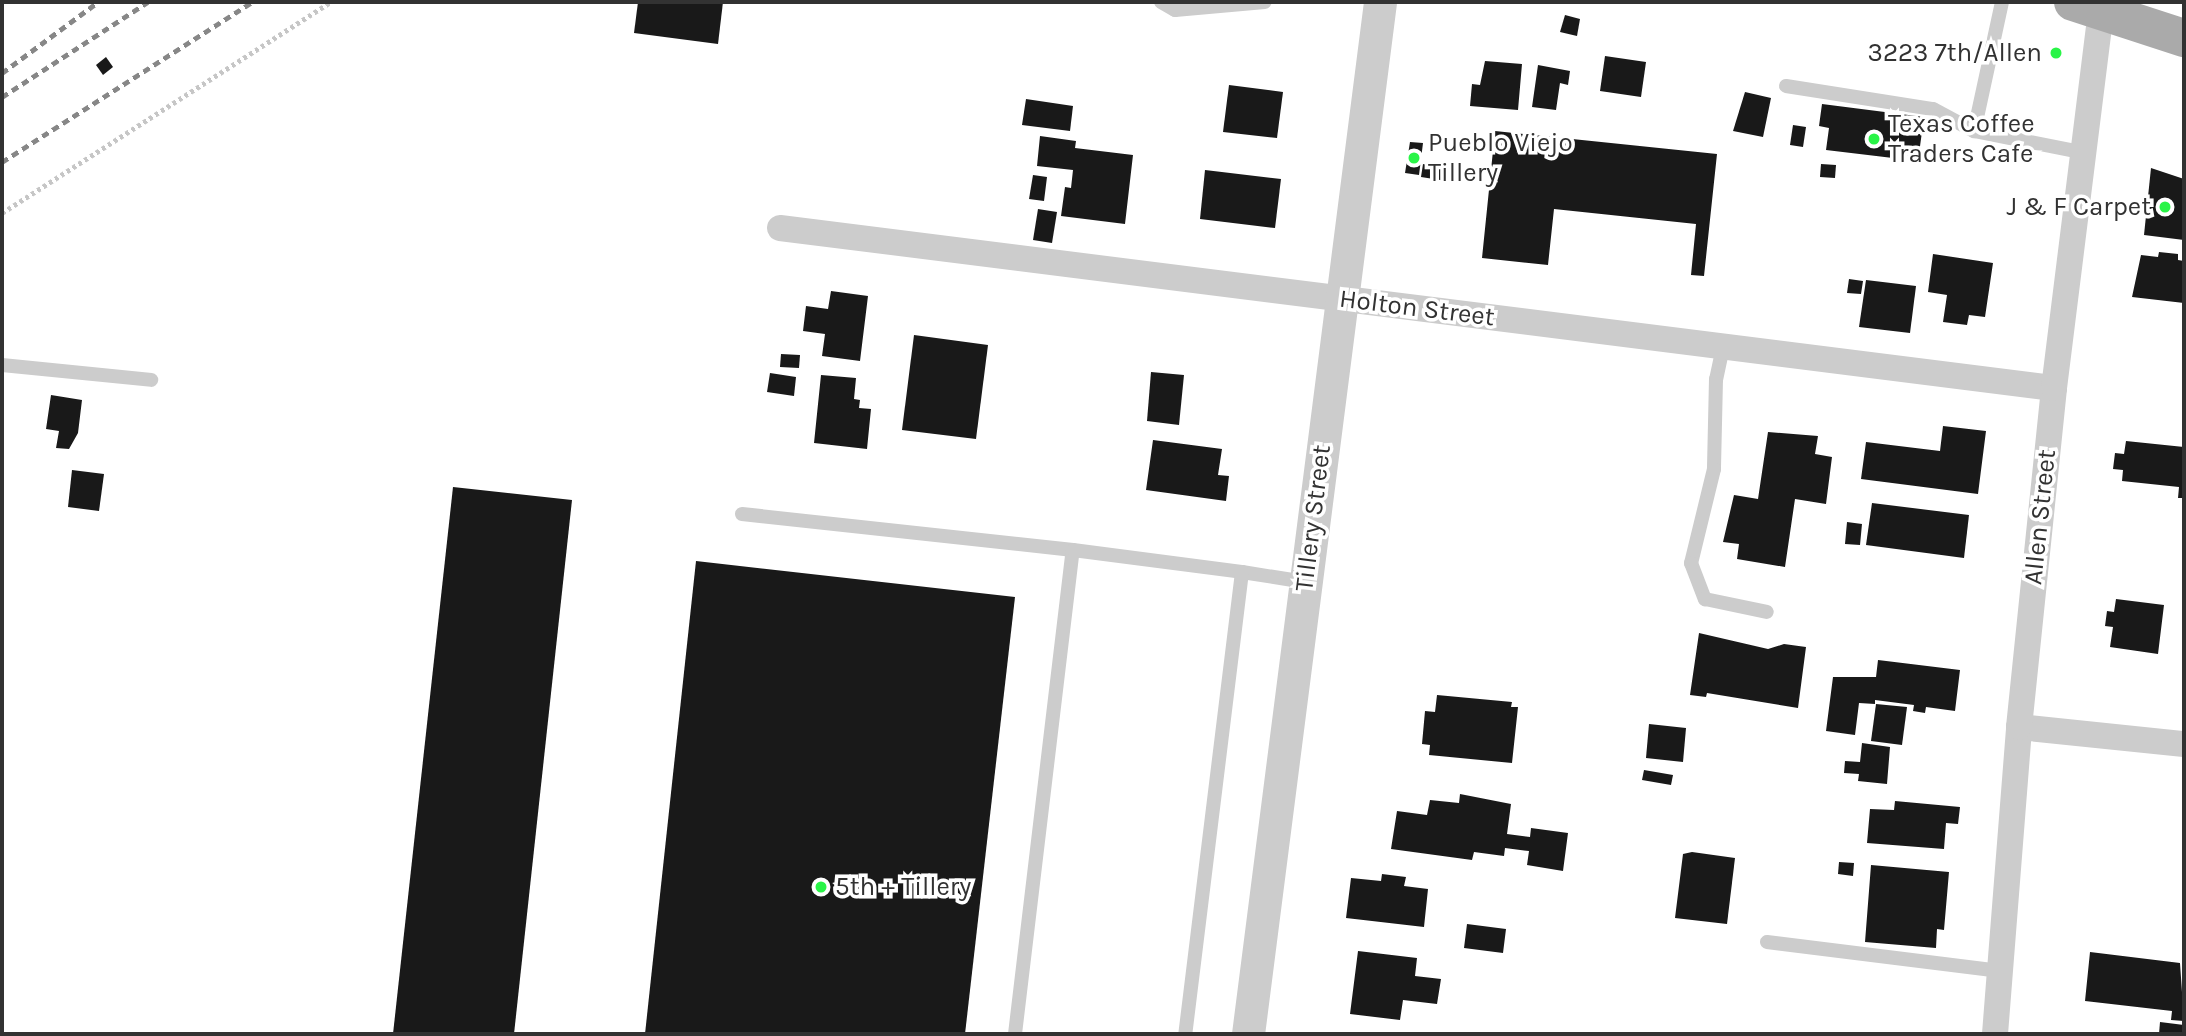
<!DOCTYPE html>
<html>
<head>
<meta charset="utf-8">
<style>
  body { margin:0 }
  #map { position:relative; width:2186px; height:1036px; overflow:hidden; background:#fff; font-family:Karla,sans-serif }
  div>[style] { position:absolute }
  .building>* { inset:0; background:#191919 }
  .path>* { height:4.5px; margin-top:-2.25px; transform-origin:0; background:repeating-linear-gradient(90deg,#c6c6c6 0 3.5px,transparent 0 7px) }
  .service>* { height:14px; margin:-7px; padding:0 7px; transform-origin:7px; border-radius:7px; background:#ccc }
  .minor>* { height:26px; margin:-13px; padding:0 13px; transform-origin:13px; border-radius:13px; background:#ccc }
  .tertiary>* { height:33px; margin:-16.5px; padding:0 16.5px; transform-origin:16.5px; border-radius:16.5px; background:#ccc }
  .primary>* { height:38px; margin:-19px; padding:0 19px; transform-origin:19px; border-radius:19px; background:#aaa }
  .rail>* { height:5px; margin-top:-2.5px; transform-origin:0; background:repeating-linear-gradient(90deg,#878787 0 7px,transparent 0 12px) }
  .dots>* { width:19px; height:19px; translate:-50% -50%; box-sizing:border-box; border:4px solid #fff; border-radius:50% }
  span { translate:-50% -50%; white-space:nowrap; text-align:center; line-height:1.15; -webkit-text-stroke:7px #fff; paint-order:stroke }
  .poi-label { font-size:26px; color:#323232 }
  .right { translate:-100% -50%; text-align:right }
  .left { translate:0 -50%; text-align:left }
  .street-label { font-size:26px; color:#323232 }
  .frame { position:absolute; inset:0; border:4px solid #323232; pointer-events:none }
</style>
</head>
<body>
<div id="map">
  <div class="building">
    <i style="clip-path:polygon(638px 2px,723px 2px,718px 44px,634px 33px)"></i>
    <i style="clip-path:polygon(1565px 15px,1580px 19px,1577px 36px,1560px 32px)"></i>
    <i style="clip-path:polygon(1605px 56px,1646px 62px,1641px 97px,1600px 91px)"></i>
    <i style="clip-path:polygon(106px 57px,113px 67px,103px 75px,96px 65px)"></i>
    <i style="clip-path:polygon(1485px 61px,1522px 64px,1518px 110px,1470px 106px,1472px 84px,1480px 85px)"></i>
    <i style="clip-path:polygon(1538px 65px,1570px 71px,1568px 85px,1560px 83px,1556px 110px,1532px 107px)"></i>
    <i style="clip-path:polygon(1229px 85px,1283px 92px,1277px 138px,1223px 132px)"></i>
    <i style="clip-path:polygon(1745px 92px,1771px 98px,1763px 137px,1733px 131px)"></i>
    <i style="clip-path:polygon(1026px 99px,1073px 106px,1070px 131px,1022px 125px)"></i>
    <i style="clip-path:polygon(1822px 104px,1924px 117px,1918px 161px,1826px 150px,1829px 128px,1819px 126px)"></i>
    <i style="clip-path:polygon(1793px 125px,1806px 127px,1803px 147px,1790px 145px)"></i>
    <i style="clip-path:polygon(1495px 131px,1717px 154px,1704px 276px,1691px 275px,1696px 224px,1554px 209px,1548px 265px,1482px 258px)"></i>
    <i style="clip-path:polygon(1040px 136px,1076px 141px,1075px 148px,1133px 155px,1125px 224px,1061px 216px,1065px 187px,1071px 188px,1073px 170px,1037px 166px)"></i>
    <i style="clip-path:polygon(1410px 142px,1423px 143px,1419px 175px,1405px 173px)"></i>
    <i style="clip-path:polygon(1423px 164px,1455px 170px,1453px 182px,1421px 177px)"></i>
    <i style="clip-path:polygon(1821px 164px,1836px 165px,1835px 178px,1820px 177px)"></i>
    <i style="clip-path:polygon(2151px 168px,2184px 179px,2184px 240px,2144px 235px)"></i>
    <i style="clip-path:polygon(1205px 170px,1281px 179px,1275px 228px,1200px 219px)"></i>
    <i style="clip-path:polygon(1033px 175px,1047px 177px,1044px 201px,1029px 199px)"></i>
    <i style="clip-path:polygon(1038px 209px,1057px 212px,1052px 243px,1033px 240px)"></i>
    <i style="clip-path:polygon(2159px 252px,2178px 254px,2178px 260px,2184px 261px,2184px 303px,2132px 297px,2141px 255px,2158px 257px)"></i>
    <i style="clip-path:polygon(1933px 254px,1993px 263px,1985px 317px,1969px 315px,1967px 325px,1943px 322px,1947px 295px,1928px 292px)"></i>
    <i style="clip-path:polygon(1849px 279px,1863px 281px,1861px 294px,1847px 293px)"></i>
    <i style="clip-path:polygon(1866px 280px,1916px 286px,1910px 333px,1859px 327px)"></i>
    <i style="clip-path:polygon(831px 291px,868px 296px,860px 361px,822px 356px,825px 334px,803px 331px,806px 306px,828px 309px)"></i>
    <i style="clip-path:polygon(914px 335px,988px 345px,976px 439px,902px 430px)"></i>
    <i style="clip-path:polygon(781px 354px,800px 355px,799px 368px,780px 367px)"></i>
    <i style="clip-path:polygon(1151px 372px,1184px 375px,1179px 425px,1147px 421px)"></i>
    <i style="clip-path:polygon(770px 373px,796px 377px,794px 396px,767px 392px)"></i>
    <i style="clip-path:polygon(821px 375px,856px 378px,854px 399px,860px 400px,859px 408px,871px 409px,867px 449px,814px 443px)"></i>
    <i style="clip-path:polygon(51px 395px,82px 400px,78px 433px,69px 449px,56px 448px,59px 431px,46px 429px)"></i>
    <i style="clip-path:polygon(1943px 426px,1986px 431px,1978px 494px,1861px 479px,1866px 442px,1940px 451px)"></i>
    <i style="clip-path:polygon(1768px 432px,1818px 436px,1815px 454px,1832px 457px,1826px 504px,1795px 499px,1785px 567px,1737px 559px,1739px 544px,1723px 542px,1734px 495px,1758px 499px)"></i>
    <i style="clip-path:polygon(1153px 440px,1222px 449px,1218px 475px,1229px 476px,1226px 501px,1146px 490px)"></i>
    <i style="clip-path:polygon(2126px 441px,2184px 447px,2184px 498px,2178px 498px,2179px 487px,2122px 481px,2123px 470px,2113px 469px,2115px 453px,2124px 454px)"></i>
    <i style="clip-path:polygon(72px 470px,104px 474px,99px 511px,68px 507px)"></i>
    <i style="clip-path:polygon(453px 487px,572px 500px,514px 1034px,393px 1034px)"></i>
    <i style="clip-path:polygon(1872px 503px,1969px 515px,1964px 558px,1866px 545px)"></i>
    <i style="clip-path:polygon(1847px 522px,1862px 524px,1860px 545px,1845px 544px)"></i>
    <i style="clip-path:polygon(696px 561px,1015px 597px,965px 1034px,645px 1034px)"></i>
    <i style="clip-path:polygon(2116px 599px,2164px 605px,2158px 654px,2110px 647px,2113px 627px,2105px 626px,2107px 611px,2114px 612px)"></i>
    <i style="clip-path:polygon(1699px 633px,1768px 649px,1784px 644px,1806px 647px,1798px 708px,1707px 693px,1706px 697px,1690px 695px)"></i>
    <i style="clip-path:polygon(1878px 660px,1960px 670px,1955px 711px,1926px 707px,1925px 713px,1913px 711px,1914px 705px,1875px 700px,1875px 704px,1859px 703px,1855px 735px,1826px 731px,1833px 677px,1876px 677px)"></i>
    <i style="clip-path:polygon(1437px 695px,1512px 702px,1511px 707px,1518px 707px,1512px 763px,1429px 755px,1430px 745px,1422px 744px,1425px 711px,1435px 712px)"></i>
    <i style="clip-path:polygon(1876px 704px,1907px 707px,1902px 745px,1871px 741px)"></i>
    <i style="clip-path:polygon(1649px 724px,1686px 728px,1683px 762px,1646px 758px)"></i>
    <i style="clip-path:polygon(1862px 743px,1890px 747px,1887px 784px,1858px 781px,1859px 774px,1844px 773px,1845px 761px,1860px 762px)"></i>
    <i style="clip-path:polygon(1644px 770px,1673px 775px,1671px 785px,1642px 780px)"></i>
    <i style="clip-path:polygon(1460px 794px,1511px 804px,1507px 834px,1530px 837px,1531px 828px,1568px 833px,1563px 871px,1527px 865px,1529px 851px,1505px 848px,1504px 856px,1474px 852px,1472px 860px,1391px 849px,1397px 811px,1427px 815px,1430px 800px,1459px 803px)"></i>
    <i style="clip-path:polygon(1895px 801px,1960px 807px,1958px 824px,1946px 823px,1944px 849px,1867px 843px,1870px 809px,1894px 810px)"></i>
    <i style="clip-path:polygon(1692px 852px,1735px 858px,1727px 924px,1675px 918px,1683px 854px)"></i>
    <i style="clip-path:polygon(1839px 862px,1854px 863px,1853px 876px,1838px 874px)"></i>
    <i style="clip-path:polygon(1871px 865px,1949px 872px,1944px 930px,1937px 929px,1936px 948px,1865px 942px)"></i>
    <i style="clip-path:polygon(1382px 874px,1406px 877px,1404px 886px,1428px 889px,1424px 927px,1346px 918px,1351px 878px,1381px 881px)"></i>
    <i style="clip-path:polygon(1467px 924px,1506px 929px,1503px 953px,1464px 948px)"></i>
    <i style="clip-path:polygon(1358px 951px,1417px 958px,1415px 976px,1441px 979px,1437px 1004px,1403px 1000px,1400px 1020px,1350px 1014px)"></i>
    <i style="clip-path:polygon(2090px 952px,2180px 963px,2184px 1021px,2171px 1020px,2172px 1011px,2085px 1001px)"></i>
    <i style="clip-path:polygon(2160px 1022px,2184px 1025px,2184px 1034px,2159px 1034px)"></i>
  </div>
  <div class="path">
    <i style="left:2px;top:213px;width:391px;rotate:-32.7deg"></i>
  </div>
  <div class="service">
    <i style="left:1161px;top:2px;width:16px;rotate:30deg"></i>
    <i style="left:1175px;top:10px;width:90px;rotate:-5.1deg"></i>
    <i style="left:2002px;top:2px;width:132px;rotate:102.2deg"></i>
    <i style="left:1974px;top:131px;width:113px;rotate:11.2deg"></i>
    <i style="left:1786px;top:86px;width:149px;rotate:8.9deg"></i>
    <i style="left:1933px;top:109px;width:47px;rotate:28.2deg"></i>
    <i style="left:1723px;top:347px;width:33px;rotate:102deg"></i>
    <i style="left:1716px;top:379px;width:90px;rotate:91.3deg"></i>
    <i style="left:1714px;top:469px;width:97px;rotate:103.7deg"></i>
    <i style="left:1691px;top:563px;width:39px;rotate:69deg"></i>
    <i style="left:1705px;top:599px;width:63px;rotate:11.8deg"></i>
    <i style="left:2px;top:365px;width:150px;rotate:5.7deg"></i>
    <i style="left:742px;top:514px;width:333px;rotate:6.2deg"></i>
    <i style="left:1242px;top:572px;width:64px;rotate:9deg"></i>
    <i style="left:1767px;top:942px;width:235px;rotate:7.1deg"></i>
    <i style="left:1015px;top:1034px;width:487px;rotate:-83.2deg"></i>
    <i style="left:1073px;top:550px;width:170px;rotate:7.4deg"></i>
    <i style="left:1242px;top:572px;width:466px;rotate:97deg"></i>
  </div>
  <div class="minor">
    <i style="left:780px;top:228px;width:1284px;rotate:7.16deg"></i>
    <i style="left:2019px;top:727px;width:166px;rotate:5.9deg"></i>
    <i style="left:1995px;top:1034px;width:308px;rotate:-85.5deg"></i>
    <i style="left:2019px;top:727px;width:341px;rotate:-84.1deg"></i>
    <i style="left:2054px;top:388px;width:389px;rotate:-82.9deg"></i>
  </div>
  <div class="tertiary">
    <i style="left:1248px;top:1034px;width:1040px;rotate:-82.71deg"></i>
  </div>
  <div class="primary">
    <i style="left:2073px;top:2px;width:117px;rotate:18deg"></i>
  </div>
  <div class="rail">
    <i style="left:2px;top:73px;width:119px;rotate:-36.5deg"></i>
    <i style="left:2px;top:97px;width:174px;rotate:-33.1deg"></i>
    <i style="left:2px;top:162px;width:297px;rotate:-32.6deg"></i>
  </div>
  <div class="dots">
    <i style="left:2056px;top:53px;background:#29f447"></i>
    <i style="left:1874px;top:139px;background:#29f447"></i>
    <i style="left:1414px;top:158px;background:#29f447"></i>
    <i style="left:2165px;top:207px;background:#29f447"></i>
    <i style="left:821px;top:887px;background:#29f447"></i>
  </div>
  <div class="poi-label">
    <span class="right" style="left:2042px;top:53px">3223 7th/Allen</span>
    <span class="left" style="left:1888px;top:139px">Texas Coffee<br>Traders Cafe</span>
    <span class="left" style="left:1428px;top:158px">Pueblo Viejo<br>Tillery</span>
    <span class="right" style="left:2151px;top:207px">J &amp; F Carpet</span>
    <span class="left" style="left:835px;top:887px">5th + Tillery</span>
  </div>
  <div class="street-label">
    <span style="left:1417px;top:308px;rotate:7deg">Holton Street</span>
    <span style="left:2040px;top:517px;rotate:-84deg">Allen Street</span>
    <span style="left:1313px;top:518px;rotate:-83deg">Tillery Street</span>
  </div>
  <div class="frame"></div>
</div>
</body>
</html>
